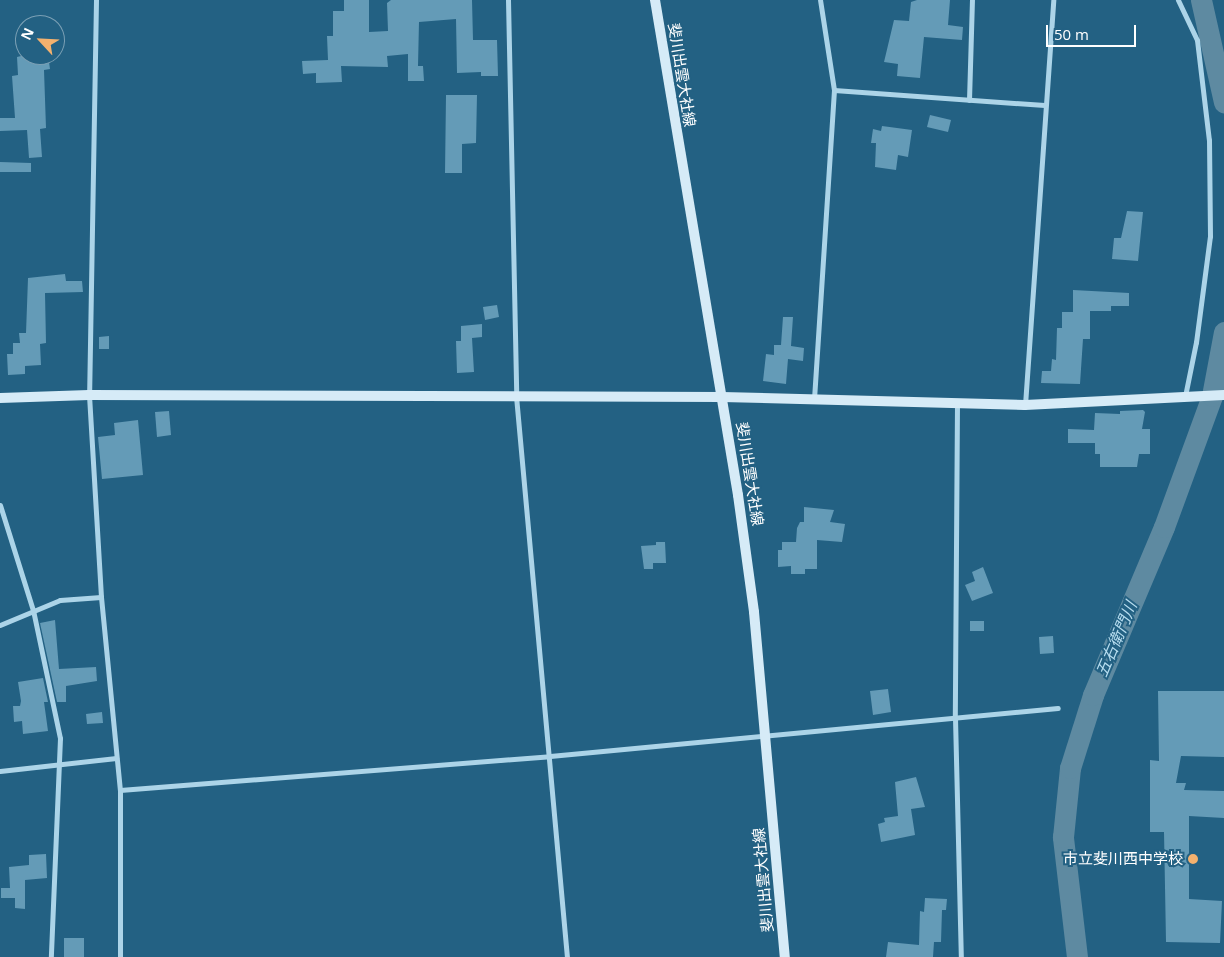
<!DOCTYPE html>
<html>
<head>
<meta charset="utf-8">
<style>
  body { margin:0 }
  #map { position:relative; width:1224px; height:957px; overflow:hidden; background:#236183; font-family:"Open Sans","Noto Sans JP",sans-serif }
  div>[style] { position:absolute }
  .river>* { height:21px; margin:-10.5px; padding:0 10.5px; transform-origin:10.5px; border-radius:10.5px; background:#5e8aa1 }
  .building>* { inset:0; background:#649bb7 }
  .street>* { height:5px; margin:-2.5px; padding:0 2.5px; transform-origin:2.5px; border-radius:2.5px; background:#acd4e8 }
  .secondary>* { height:10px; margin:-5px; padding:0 5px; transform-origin:5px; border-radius:5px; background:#d6ebf7 }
  .dots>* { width:14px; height:14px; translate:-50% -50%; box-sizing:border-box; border:2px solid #236183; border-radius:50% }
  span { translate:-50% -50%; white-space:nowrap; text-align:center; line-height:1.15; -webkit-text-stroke:4px #236183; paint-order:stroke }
  .street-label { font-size:15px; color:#fff }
  .poi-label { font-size:15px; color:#fff }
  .right { translate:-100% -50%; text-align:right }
  .water-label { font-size:16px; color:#b7ddef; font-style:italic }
  .north { position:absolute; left:15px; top:15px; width:50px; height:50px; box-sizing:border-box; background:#236183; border:1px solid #7ba0b5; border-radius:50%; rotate:295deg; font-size:14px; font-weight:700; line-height:20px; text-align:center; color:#fff }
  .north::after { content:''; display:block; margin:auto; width:18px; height:22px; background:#f3b16e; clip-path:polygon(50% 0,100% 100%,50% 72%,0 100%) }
  .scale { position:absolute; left:1046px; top:25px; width:90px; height:22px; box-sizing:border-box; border:2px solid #fff; border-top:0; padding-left:6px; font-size:15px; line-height:18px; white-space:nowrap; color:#fff; -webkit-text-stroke:4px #236183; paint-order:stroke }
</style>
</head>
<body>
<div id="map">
  <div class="river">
    <i style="left:1201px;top:0;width:105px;rotate:77.3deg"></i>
    <i style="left:1077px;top:957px;width:121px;rotate:-96.7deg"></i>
    <i style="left:1063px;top:837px;width:69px;rotate:-84.2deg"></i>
    <i style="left:1070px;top:768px;width:77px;rotate:-72.5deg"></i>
    <i style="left:1093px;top:695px;width:182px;rotate:-67.1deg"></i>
    <i style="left:1164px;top:527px;width:140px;rotate:-69.9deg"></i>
    <i style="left:1212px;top:396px;width:65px;rotate:-79.4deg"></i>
  </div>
  <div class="building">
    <i style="clip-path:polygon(344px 0,369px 0,369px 32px,388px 31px,387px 3px,391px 0,472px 0,473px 40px,497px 40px,498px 76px,481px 76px,481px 72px,457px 73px,456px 19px,419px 22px,418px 66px,423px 66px,424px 81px,408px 81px,408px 54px,387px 56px,388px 67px,341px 66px,342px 82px,316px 83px,316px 73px,303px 74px,302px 61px,328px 60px,327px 36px,333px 36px,333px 11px,344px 11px)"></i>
    <i style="clip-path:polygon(917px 0,950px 0,948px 25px,963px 27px,962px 40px,924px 37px,920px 78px,897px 76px,898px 64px,884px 62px,894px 20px,909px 21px,911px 2px)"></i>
    <i style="clip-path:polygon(25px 55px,48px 55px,50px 69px,44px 70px,46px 128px,40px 129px,42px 157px,29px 158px,27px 130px,0 131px,0 118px,15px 118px,12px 76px,18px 75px,17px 57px)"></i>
    <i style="clip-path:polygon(446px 95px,477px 95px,476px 143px,462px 144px,462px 173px,445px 173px)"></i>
    <i style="clip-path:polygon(930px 115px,951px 120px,948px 132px,927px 127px)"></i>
    <i style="clip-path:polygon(882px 126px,912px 130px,908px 157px,898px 155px,896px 170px,875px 167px,876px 143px,871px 143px,873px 129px,881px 131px)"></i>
    <i style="clip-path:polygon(0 162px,31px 163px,31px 172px,0 172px)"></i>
    <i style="clip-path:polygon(1127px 211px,1143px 212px,1138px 261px,1112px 259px,1114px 238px,1121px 238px)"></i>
    <i style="clip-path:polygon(65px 274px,66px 281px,82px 281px,83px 292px,45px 293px,46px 343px,40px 344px,41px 365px,25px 366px,25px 374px,8px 375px,7px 354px,13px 354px,13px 343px,20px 343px,19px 333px,26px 333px,28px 278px)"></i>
    <i style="clip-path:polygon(1073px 290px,1129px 293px,1129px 306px,1111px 306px,1111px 311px,1090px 311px,1090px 339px,1083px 339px,1080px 384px,1041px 383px,1042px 371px,1051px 371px,1052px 359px,1056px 360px,1057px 328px,1062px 328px,1062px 312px,1073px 312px)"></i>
    <i style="clip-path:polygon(497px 305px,499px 317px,485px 320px,483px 307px)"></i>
    <i style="clip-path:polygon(783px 317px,793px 317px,791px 346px,804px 348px,803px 361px,788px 359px,786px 384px,763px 381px,766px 354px,774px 355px,774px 345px,781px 345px)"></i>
    <i style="clip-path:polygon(482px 324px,482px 337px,472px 338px,474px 372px,457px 373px,456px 341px,461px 341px,461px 326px)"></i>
    <i style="clip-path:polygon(109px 336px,109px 349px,99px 349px,99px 337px)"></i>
    <i style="clip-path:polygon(1143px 410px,1145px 412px,1142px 429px,1150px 429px,1150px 454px,1139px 454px,1137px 467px,1100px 467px,1100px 454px,1095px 454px,1095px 443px,1068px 443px,1068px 429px,1094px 430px,1095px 413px,1120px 414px,1120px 411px)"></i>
    <i style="clip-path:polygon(169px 411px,171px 435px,157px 437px,155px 412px)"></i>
    <i style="clip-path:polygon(138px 420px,143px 475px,102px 479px,98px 437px,115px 435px,114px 423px)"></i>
    <i style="clip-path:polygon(804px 507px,834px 510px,830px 522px,845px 524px,842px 542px,817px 540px,817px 569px,805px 569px,805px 574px,791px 574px,791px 566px,778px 567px,778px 550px,782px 550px,782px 542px,796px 542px,797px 528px,800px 522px,804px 522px)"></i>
    <i style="clip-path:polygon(656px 542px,665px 542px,666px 563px,653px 563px,653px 569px,644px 569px,641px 546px,656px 545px)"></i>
    <i style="clip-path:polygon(983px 567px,993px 593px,972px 601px,965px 585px,975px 581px,972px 572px)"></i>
    <i style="clip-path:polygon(55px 620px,59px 669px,96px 667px,97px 681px,66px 686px,66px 702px,57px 702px,40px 623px)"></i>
    <i style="clip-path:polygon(970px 621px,984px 621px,984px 631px,970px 631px)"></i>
    <i style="clip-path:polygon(1053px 636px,1054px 653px,1040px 654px,1039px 637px)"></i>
    <i style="clip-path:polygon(43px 678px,48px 702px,44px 702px,48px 731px,23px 734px,22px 721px,14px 722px,13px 706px,20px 706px,21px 701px,18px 682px)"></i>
    <i style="clip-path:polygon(888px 689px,891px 712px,873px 715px,870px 691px)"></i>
    <i style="clip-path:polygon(1158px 691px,1224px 691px,1224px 757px,1181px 756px,1176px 783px,1186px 783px,1184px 790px,1224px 791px,1224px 818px,1189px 816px,1189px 899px,1222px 901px,1220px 943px,1166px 942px,1164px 832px,1150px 832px,1150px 760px,1159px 761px)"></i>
    <i style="clip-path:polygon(102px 712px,103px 723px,87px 724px,86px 714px)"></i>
    <i style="clip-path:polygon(916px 777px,925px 807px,911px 809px,915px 835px,881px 842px,878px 824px,885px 822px,884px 818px,898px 816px,895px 782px)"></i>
    <i style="clip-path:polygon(46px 854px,47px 878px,25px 880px,25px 909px,15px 908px,15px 898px,1px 898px,1px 888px,10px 888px,9px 867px,29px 865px,29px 855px)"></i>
    <i style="clip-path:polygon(925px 898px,947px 899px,946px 910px,942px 910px,941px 942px,934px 942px,933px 957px,886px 957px,888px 942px,919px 945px,920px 911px,924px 912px)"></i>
    <i style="clip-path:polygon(64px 938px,84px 938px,84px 957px,64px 957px)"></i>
  </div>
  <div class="street">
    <i style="left:96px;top:0;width:395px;rotate:91deg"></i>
    <i style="left:89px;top:395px;width:202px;rotate:86.6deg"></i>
    <i style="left:101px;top:597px;width:194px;rotate:84.4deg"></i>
    <i style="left:120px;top:790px;width:167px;rotate:90deg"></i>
    <i style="left:508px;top:0;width:396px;rotate:88.8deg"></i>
    <i style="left:516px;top:396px;width:563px;rotate:84.81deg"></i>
    <i style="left:1178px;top:0;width:44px;rotate:64.6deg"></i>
    <i style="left:1197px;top:40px;width:101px;rotate:83.2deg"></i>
    <i style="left:1209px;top:140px;width:96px;rotate:89.4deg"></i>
    <i style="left:1210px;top:236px;width:107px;rotate:97.5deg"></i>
    <i style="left:1196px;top:342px;width:55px;rotate:101.5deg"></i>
    <i style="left:834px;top:90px;width:211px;rotate:4.1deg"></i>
    <i style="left:969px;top:100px;width:100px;rotate:-88.3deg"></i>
    <i style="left:814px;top:399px;width:310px;rotate:-86.3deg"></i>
    <i style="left:834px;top:90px;width:91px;rotate:-98.8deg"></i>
    <i style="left:957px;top:404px;width:314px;rotate:90.4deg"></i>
    <i style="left:955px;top:718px;width:239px;rotate:88.6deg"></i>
    <i style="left:1025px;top:405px;width:406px;rotate:-86deg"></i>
    <i style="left:0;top:505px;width:110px;rotate:72.6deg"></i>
    <i style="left:33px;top:610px;width:131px;rotate:78.1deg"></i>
    <i style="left:60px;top:738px;width:219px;rotate:92.4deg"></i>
    <i style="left:0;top:625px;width:65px;rotate:-22.6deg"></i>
    <i style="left:60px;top:600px;width:41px;rotate:-4.2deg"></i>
    <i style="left:0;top:771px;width:117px;rotate:-6.4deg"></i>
    <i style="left:120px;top:790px;width:431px;rotate:-4.5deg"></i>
    <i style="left:550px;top:756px;width:510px;rotate:-5.4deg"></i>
  </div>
  <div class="secondary">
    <i style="left:655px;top:0;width:502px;rotate:80.48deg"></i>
    <i style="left:738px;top:495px;width:118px;rotate:82.2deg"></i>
    <i style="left:754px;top:612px;width:346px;rotate:84.9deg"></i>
    <i style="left:0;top:398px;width:89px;rotate:-1.9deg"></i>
    <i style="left:89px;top:395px;width:633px;rotate:0.18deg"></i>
    <i style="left:722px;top:397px;width:303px;rotate:1.5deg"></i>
    <i style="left:1025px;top:405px;width:199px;rotate:-2.9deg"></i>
  </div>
  <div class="dots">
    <i style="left:1193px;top:859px;background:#f3b16e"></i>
  </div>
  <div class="street-label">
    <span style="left:682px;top:75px;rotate:81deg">斐川出雲大社線</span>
    <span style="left:750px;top:474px;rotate:81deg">斐川出雲大社線</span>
    <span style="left:763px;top:880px;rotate:-95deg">斐川出雲大社線</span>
  </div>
  <div class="poi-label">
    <span class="right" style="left:1183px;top:859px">市立斐川西中学校</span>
  </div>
  <div class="water-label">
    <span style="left:1116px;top:639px;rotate:-67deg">五右衛門川</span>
  </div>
  <div class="north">N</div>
  <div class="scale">50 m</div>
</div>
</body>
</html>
